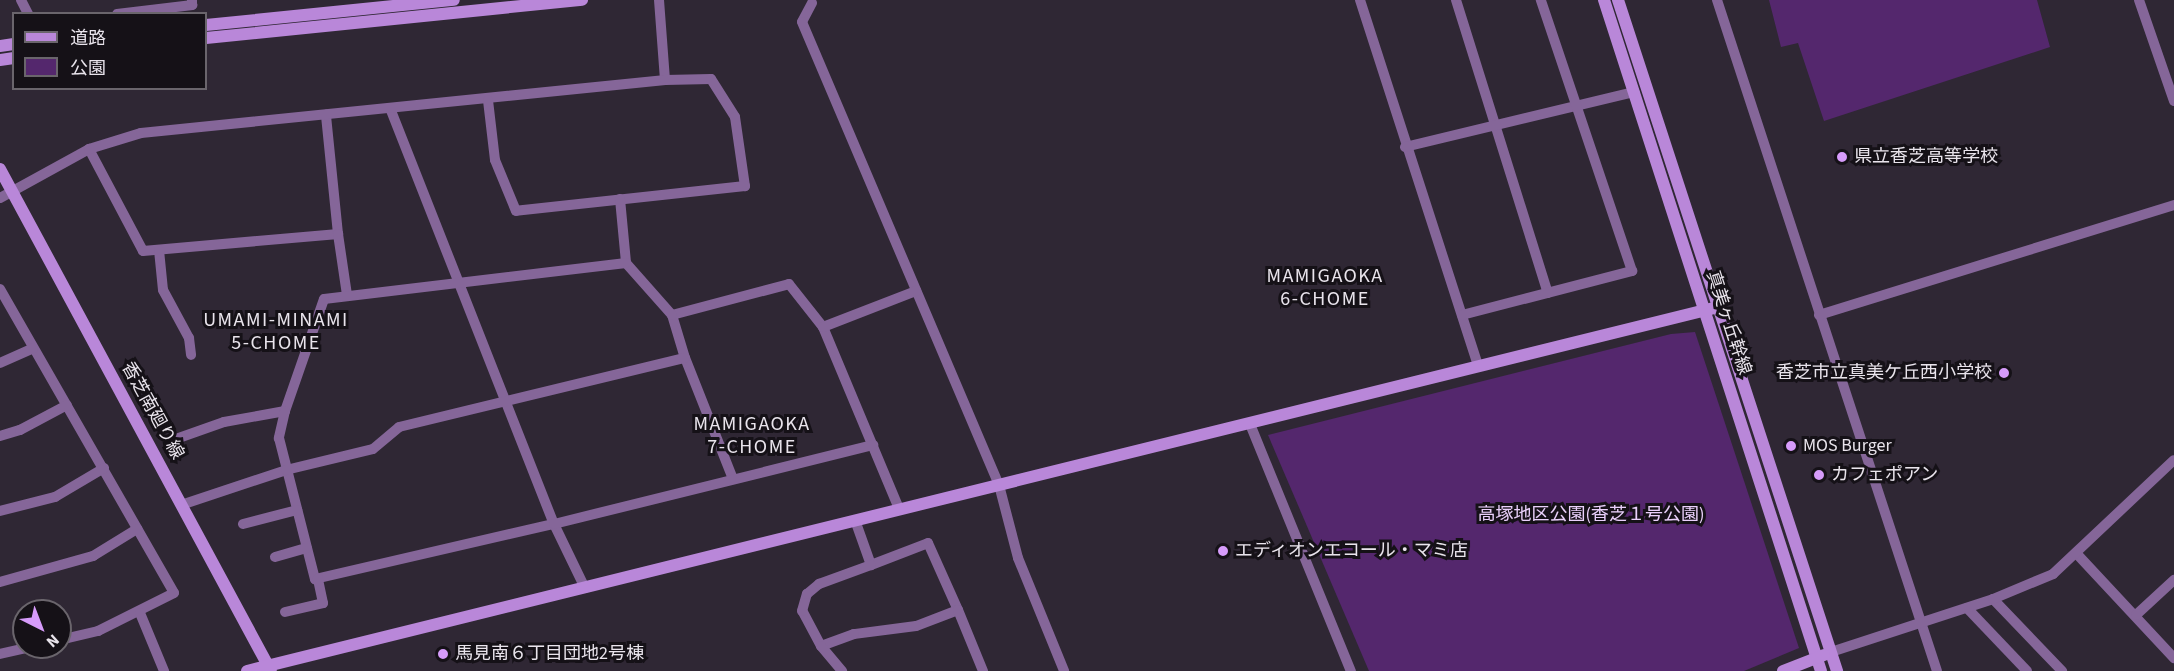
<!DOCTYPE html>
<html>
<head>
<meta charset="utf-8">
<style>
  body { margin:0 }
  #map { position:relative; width:2174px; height:671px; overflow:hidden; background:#2f2734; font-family:"Source Sans 3","Noto Sans JP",sans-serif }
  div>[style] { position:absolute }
  .green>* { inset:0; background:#54276d }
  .street>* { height:10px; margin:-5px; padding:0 5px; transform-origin:5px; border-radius:5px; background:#856699 }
  .secondary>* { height:12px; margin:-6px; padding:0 6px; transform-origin:6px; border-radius:6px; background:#b987d9 }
  .dots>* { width:16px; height:16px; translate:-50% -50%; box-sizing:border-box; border:3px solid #151117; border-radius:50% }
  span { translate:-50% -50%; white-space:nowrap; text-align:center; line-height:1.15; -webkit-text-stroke:6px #151117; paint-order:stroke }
  .poi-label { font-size:18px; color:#e9e4ec }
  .left { translate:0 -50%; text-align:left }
  .right { translate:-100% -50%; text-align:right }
  .street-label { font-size:18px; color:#e9e4ec }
  .park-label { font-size:18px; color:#ead0fb }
  .neighbourhood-label { font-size:20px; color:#e9e4ec; letter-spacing:1.5px }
  .legend { position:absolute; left:12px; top:12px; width:195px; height:78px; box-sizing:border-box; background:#151117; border:2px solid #6a656c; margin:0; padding:8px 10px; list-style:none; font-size:18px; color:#e9e4ec }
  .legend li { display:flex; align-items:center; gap:12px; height:30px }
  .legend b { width:30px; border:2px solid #6a656c }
  .north { position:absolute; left:12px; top:599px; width:60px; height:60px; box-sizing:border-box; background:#151117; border:2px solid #6a656c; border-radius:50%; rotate:138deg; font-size:16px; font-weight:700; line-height:24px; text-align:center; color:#e9e4ec }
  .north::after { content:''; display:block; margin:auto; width:21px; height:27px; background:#d69bfa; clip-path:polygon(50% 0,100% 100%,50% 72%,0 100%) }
</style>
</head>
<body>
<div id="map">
  <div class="green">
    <i style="clip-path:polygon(1769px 0,2037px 0,2050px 47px,1824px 121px,1798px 43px,1781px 47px)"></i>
    <i style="clip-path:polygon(1695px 332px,1799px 648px,1744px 671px,1369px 671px,1268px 435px,1671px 334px)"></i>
  </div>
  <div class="street">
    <i style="left:21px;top:0;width:16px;rotate:63deg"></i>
    <i style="left:659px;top:0;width:80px;rotate:85.7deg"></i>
    <i style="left:1360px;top:0;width:385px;rotate:72.1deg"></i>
    <i style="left:1456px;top:0;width:307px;rotate:72.6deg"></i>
    <i style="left:1717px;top:0;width:706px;rotate:71.85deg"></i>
    <i style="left:2139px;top:0;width:107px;rotate:70.9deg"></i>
    <i style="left:812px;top:3px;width:21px;rotate:118deg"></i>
    <i style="left:802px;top:22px;width:503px;rotate:66.95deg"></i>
    <i style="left:999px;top:485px;width:75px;rotate:75.4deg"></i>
    <i style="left:1018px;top:558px;width:122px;rotate:67.8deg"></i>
    <i style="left:117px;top:14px;width:76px;rotate:-6.8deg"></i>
    <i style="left:192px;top:5px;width:5px;rotate:-90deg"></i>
    <i style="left:390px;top:108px;width:447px;rotate:68.5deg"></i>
    <i style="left:554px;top:524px;width:71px;rotate:64.2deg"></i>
    <i style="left:1405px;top:147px;width:236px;rotate:-13.5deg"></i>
    <i style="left:89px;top:149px;width:115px;rotate:62.1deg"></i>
    <i style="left:143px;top:251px;width:196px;rotate:-5deg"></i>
    <i style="left:338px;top:234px;width:120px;rotate:-95.8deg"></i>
    <i style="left:0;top:198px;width:102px;rotate:-28.8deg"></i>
    <i style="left:89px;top:149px;width:54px;rotate:-17.1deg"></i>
    <i style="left:141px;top:133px;width:527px;rotate:-5.78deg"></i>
    <i style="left:665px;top:80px;width:46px;rotate:-1.2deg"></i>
    <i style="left:711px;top:79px;width:45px;rotate:57.7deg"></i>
    <i style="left:735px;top:117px;width:70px;rotate:81.8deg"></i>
    <i style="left:745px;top:186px;width:230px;rotate:173.8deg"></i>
    <i style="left:516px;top:211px;width:55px;rotate:-112.4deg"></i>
    <i style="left:495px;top:160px;width:60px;rotate:-96.7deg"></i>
    <i style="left:620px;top:199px;width:64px;rotate:84.6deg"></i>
    <i style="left:338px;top:234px;width:62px;rotate:81.6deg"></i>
    <i style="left:159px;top:250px;width:40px;rotate:84.3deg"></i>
    <i style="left:163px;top:290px;width:55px;rotate:61.6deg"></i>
    <i style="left:189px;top:338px;width:17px;rotate:83deg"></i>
    <i style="left:0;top:289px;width:350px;rotate:60.2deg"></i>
    <i style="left:174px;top:593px;width:85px;rotate:153.4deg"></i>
    <i style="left:98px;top:631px;width:39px;rotate:167deg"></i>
    <i style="left:672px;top:315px;width:121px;rotate:-14.8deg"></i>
    <i style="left:789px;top:284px;width:55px;rotate:51.7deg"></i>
    <i style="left:823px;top:327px;width:197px;rotate:67.3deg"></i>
    <i style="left:1462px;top:315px;width:176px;rotate:-14.5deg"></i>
    <i style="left:1632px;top:271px;width:286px;rotate:-108.6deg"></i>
    <i style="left:1819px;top:315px;width:372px;rotate:-17.2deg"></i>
    <i style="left:823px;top:327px;width:100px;rotate:-21.2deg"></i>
    <i style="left:0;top:363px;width:36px;rotate:-24deg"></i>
    <i style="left:1250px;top:424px;width:267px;rotate:67.8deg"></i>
    <i style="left:0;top:436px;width:21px;rotate:-17deg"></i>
    <i style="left:20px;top:430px;width:53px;rotate:-28deg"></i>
    <i style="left:173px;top:440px;width:54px;rotate:-19.4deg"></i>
    <i style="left:224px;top:422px;width:62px;rotate:-10.2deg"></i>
    <i style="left:733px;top:479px;width:130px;rotate:-111.6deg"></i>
    <i style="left:685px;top:358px;width:45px;rotate:-106.8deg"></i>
    <i style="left:672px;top:315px;width:69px;rotate:-131.5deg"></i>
    <i style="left:626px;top:263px;width:304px;rotate:173.2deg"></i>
    <i style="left:324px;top:299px;width:119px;rotate:109.2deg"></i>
    <i style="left:285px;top:411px;width:28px;rotate:103deg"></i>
    <i style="left:279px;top:438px;width:146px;rotate:75.7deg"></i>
    <i style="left:315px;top:579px;width:245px;rotate:-13deg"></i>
    <i style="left:554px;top:524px;width:329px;rotate:-13.9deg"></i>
    <i style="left:184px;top:504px;width:108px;rotate:-18.4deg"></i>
    <i style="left:286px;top:470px;width:89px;rotate:-13.6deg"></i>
    <i style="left:373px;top:449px;width:34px;rotate:-40deg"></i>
    <i style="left:399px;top:427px;width:294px;rotate:-13.6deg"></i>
    <i style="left:0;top:511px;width:57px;rotate:-14.3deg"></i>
    <i style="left:55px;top:497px;width:57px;rotate:-30.6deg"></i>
    <i style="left:855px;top:520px;width:48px;rotate:70.4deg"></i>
    <i style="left:871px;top:565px;width:61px;rotate:-21.1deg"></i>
    <i style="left:928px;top:543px;width:73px;rotate:65.9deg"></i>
    <i style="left:958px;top:610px;width:45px;rotate:159.1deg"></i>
    <i style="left:916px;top:626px;width:63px;rotate:172.6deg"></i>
    <i style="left:854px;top:634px;width:35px;rotate:160deg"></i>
    <i style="left:821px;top:646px;width:40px;rotate:-118deg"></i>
    <i style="left:802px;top:611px;width:18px;rotate:-74deg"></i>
    <i style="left:807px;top:594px;width:16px;rotate:-40deg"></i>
    <i style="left:819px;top:584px;width:55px;rotate:-20.1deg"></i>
    <i style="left:243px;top:524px;width:56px;rotate:-14.5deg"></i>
    <i style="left:2076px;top:553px;width:144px;rotate:47deg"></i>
    <i style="left:275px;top:557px;width:33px;rotate:-16deg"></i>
    <i style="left:0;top:582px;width:97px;rotate:-15.6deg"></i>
    <i style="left:93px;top:556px;width:52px;rotate:-31.5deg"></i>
    <i style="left:1993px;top:599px;width:100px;rotate:46.2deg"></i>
    <i style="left:1967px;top:608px;width:87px;rotate:46.4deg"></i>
    <i style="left:958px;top:610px;width:66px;rotate:67.7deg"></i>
    <i style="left:285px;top:612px;width:39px;rotate:-13deg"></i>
    <i style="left:323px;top:603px;width:25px;rotate:-102deg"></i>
    <i style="left:140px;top:613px;width:63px;rotate:67.5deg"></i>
    <i style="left:2136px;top:615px;width:52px;rotate:-42.6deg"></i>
    <i style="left:821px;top:646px;width:33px;rotate:50deg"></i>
    <i style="left:1831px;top:652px;width:170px;rotate:-18.1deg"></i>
    <i style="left:1993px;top:599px;width:65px;rotate:-22.6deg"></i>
    <i style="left:2053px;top:574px;width:166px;rotate:-43.3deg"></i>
    <i style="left:0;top:654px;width:32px;rotate:-13deg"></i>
  </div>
  <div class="secondary">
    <i style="left:1604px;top:0;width:705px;rotate:72.08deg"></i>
    <i style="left:1618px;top:0;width:706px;rotate:71.92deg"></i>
    <i style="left:206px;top:25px;width:249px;rotate:-5.8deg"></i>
    <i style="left:206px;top:38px;width:378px;rotate:-5.8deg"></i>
    <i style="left:0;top:46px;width:14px;rotate:-8deg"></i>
    <i style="left:0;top:60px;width:14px;rotate:-8deg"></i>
    <i style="left:0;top:169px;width:570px;rotate:61.64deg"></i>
    <i style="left:247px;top:671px;width:1515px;rotate:-13.9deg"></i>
    <i style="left:1783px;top:671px;width:44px;rotate:-21.3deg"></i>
  </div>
  <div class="dots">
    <i style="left:1842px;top:157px;background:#d69bfa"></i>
    <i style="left:2004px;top:373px;background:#d69bfa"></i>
    <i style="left:1791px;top:446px;background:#d69bfa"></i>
    <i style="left:1819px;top:475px;background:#d69bfa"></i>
    <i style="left:1223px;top:551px;background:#d69bfa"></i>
    <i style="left:443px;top:654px;background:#d69bfa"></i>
  </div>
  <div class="poi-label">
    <span class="left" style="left:1854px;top:157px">県立香芝高等学校</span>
    <span class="right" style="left:1992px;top:373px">香芝市立真美ケ丘西小学校</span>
    <span class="left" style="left:1803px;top:446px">MOS Burger</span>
    <span class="left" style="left:1831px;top:475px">カフェポアン</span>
    <span class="left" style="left:1235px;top:551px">エディオンエコール・マミ店</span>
    <span class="left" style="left:455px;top:654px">馬見南６丁目団地2号棟</span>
  </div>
  <div class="street-label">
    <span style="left:1728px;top:323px;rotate:72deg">真美ヶ丘幹線</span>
    <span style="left:152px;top:411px;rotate:61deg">香芝南廻り線</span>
  </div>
  <div class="park-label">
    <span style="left:1591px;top:515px">高塚地区公園(香芝１号公園)</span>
  </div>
  <div class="neighbourhood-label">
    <span style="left:1325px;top:288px">MAMIGAOKA<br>6-CHOME</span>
    <span style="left:276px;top:332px">UMAMI-MINAMI<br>5-CHOME</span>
    <span style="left:752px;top:436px">MAMIGAOKA<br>7-CHOME</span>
  </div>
  <ul class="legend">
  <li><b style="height:8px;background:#b987d9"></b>道路</li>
  <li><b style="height:16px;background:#54276d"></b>公園</li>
  </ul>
  <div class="north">N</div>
</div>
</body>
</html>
